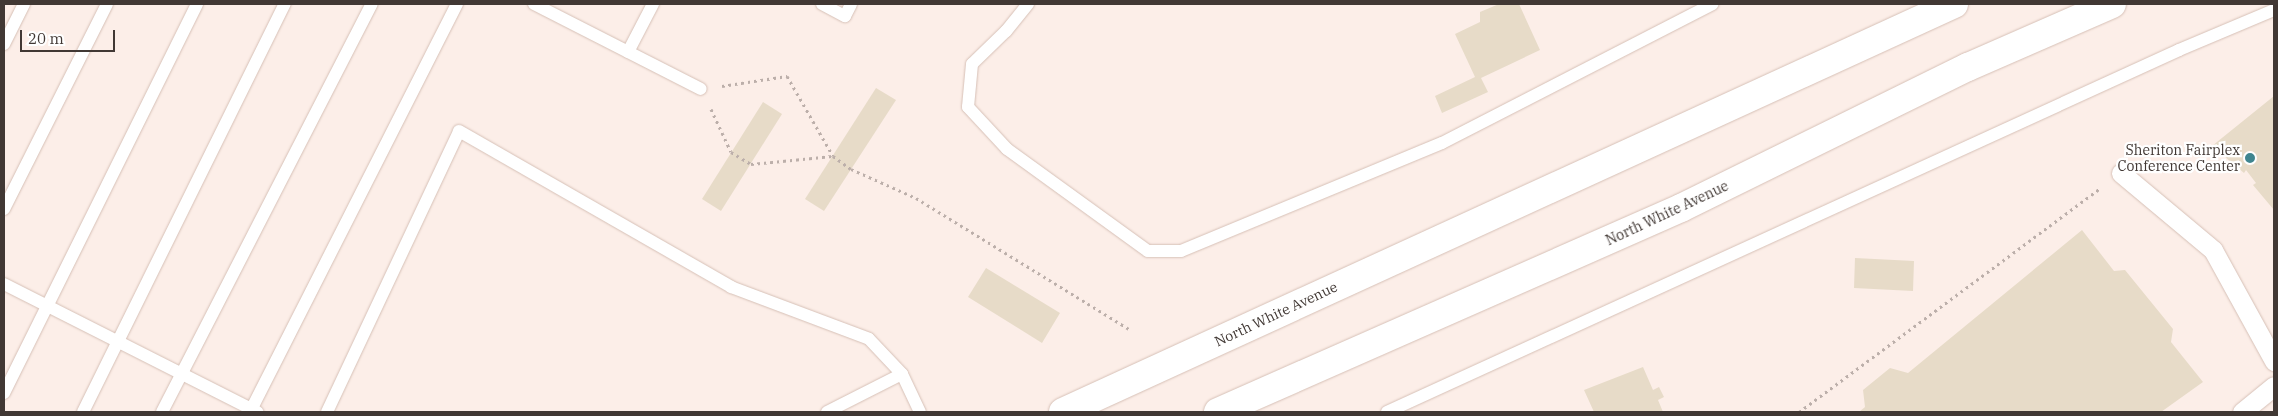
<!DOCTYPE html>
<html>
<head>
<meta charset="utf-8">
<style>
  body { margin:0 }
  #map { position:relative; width:2278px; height:416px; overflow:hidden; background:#fceee8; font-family:"IBM Plex Serif",serif }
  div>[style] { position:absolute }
  .building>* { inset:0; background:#e7dbc8 }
  .path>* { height:3px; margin-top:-1.5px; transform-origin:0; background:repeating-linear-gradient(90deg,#bcafaa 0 2.5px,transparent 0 6.5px) }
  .roads { filter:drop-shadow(0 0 1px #d6c0b6) drop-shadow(0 0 1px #d6c0b6) }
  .service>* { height:12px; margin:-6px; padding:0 6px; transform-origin:6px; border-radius:6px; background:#fff }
  .pedestrian>* { height:19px; margin:-9.5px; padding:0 9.5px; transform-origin:9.5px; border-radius:9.5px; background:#fff }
  .secondary>* { height:28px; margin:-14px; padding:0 14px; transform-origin:14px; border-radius:14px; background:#fff }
  .dots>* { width:14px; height:14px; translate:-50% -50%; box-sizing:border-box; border:2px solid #fff; border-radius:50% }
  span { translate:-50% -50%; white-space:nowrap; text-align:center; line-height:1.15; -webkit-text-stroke:4.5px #fff; paint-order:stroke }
  .poi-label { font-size:14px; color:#413834 }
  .right { translate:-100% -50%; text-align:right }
  .street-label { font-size:14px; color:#413834 }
  .frame { position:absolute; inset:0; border:5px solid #413834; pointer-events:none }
  .scale { position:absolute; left:20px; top:30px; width:95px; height:22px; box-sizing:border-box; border:2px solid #413834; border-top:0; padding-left:6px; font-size:15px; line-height:18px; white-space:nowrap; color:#413834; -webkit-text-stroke:4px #fff; paint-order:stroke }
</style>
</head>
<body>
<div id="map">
  <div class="building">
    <i style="clip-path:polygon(1499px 4px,1519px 4px,1540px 50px,1481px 78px,1488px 92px,1442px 113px,1435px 96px,1475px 77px,1455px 34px,1480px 22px,1480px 12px)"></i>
    <i style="clip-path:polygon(876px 88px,896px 100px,824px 211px,805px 199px)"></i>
    <i style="clip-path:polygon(2274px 96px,2274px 210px,2253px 185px,2256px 183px,2246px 170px,2244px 173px,2212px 146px)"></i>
    <i style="clip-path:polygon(763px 102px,782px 114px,721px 211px,702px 199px)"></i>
    <i style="clip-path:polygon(2082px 230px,2114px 271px,2125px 270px,2173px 329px,2171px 342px,2203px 382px,2161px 412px,1859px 412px,1865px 407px,1863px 390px,1890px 368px,1908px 373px)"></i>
    <i style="clip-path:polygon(1855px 258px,1914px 261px,1913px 291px,1854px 288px)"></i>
    <i style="clip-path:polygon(986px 268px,1060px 313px,1042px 343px,968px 297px)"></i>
    <i style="clip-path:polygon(1643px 367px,1653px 390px,1659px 387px,1664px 397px,1658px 400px,1663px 412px,1594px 412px,1584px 390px)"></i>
  </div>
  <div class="path">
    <i style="left:722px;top:86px;width:66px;rotate:-8.7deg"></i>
    <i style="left:787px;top:76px;width:92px;rotate:60.1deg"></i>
    <i style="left:711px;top:109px;width:47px;rotate:65.1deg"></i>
    <i style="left:731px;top:152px;width:23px;rotate:31deg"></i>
    <i style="left:751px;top:164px;width:82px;rotate:-5.6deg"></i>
    <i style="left:833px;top:156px;width:22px;rotate:36deg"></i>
    <i style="left:851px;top:169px;width:71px;rotate:24deg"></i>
    <i style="left:916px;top:198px;width:250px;rotate:31.6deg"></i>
    <i style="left:1799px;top:412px;width:376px;rotate:-36.6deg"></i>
  </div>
  <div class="roads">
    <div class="service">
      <i style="left:534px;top:4px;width:187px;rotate:27deg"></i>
      <i style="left:822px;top:4px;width:26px;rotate:28deg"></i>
      <i style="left:845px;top:16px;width:13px;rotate:-63deg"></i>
      <i style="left:1028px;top:4px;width:35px;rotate:129deg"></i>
      <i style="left:1006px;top:31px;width:47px;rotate:135.9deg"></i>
      <i style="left:972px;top:64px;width:43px;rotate:95.3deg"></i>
      <i style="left:968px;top:107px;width:57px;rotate:47.1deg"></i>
      <i style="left:1007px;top:149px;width:174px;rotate:35.9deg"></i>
      <i style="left:1148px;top:251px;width:33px"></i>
      <i style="left:1181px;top:251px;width:282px;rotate:-22.5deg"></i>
      <i style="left:1442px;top:143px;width:304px;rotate:-27.2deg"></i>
      <i style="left:4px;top:44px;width:45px;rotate:-63.4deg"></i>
      <i style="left:628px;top:52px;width:54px;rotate:-62.5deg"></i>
      <i style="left:4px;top:209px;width:229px;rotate:-63.3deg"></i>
      <i style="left:4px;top:284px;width:284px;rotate:26.8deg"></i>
      <i style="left:4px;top:393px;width:434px;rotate:-63.6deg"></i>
      <i style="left:83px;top:412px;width:455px;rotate:-63.7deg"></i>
      <i style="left:162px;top:412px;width:459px;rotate:-62.8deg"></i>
      <i style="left:250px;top:412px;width:458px;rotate:-63.1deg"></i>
      <i style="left:327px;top:412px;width:310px;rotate:-64.8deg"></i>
      <i style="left:459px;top:131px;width:314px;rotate:29.8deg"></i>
      <i style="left:731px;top:287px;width:147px;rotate:20.6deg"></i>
      <i style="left:869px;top:339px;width:48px;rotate:46.7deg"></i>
      <i style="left:902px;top:374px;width:42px;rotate:64.7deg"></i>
      <i style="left:827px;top:412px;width:84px;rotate:-26.9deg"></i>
      <i style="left:1387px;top:412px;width:871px;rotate:-24.56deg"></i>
      <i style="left:2179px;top:50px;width:103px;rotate:-22.8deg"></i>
    </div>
    <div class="pedestrian">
      <i style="left:2121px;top:173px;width:120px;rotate:39.9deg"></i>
      <i style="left:2213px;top:250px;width:127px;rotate:61.2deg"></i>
      <i style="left:2242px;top:412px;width:41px;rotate:-39.1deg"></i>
    </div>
    <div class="secondary">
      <i style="left:1063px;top:412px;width:980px;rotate:-24.6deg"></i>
      <i style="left:1218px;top:412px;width:506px;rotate:-23.78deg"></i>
      <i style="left:1681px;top:208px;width:320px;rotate:-26.2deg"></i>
      <i style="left:1968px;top:67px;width:157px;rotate:-23.6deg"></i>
    </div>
  </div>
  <div class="dots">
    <i style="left:2250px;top:158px;background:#3f858f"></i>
  </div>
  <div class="poi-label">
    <span class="right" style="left:2240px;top:158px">Sheriton Fairplex<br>Conference Center</span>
  </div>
  <div class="street-label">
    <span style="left:1667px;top:213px;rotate:-25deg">North White Avenue</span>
    <span style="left:1276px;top:314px;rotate:-25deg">North White Avenue</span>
  </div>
  <div class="frame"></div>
  <div class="scale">20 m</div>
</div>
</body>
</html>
